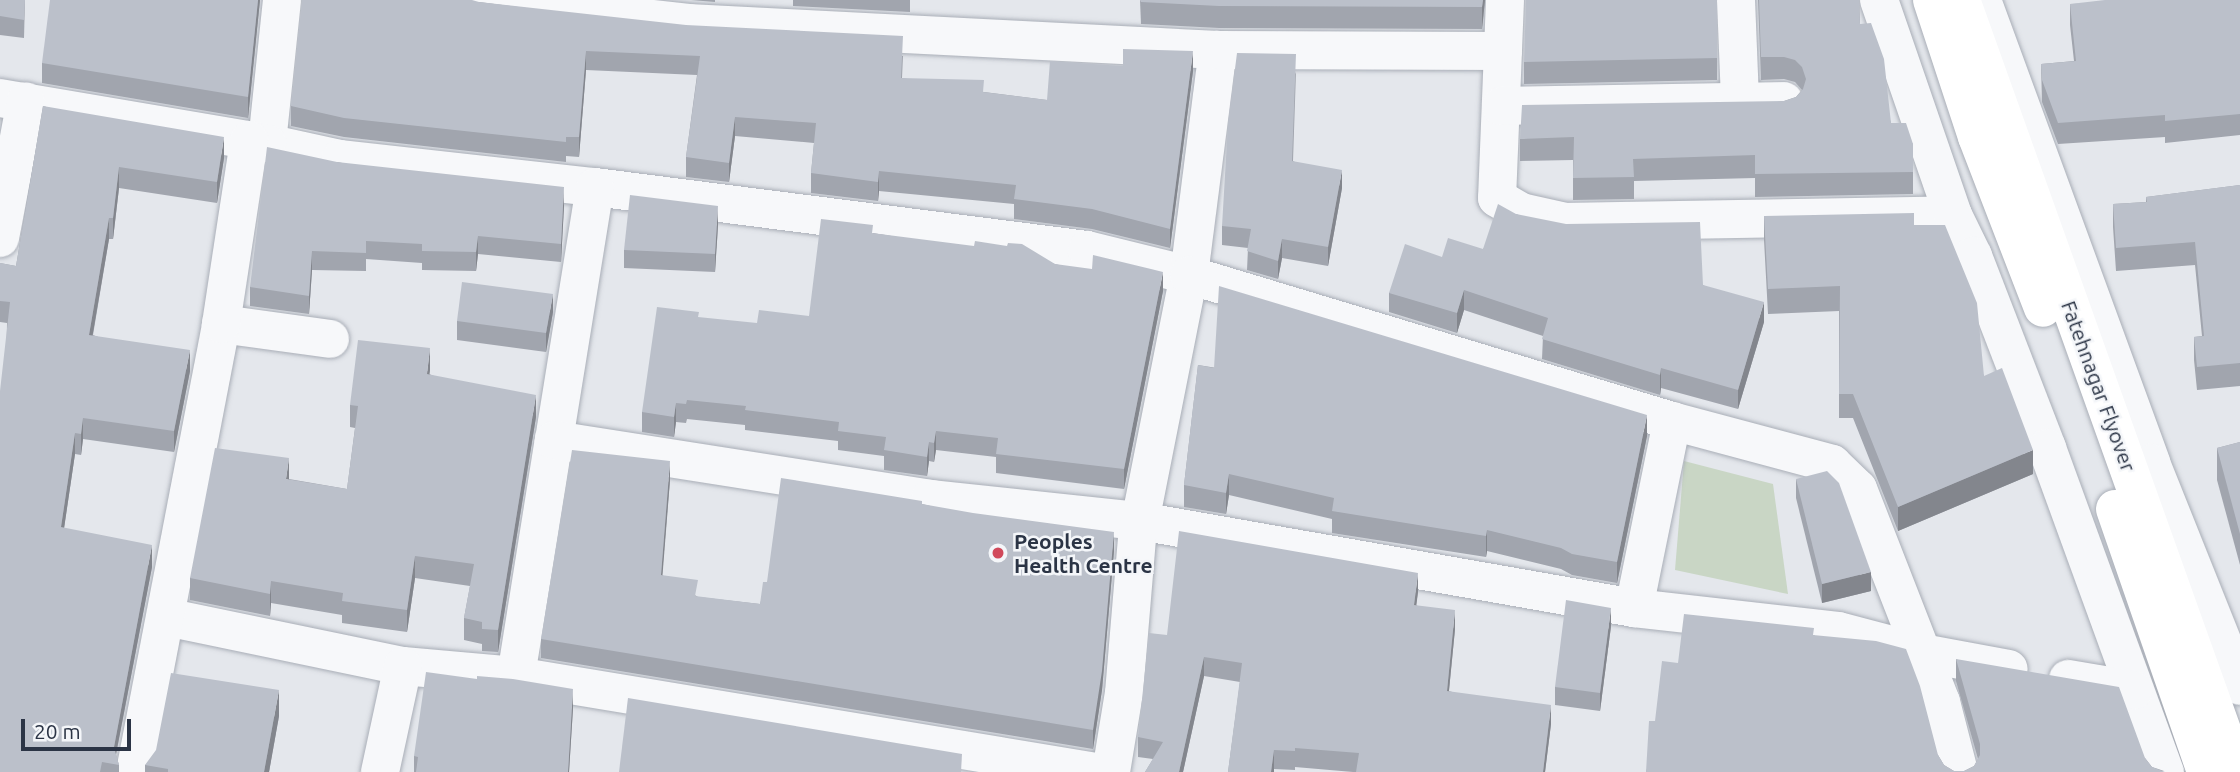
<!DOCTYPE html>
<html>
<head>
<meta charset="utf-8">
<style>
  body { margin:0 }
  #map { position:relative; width:2240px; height:772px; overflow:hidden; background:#e4e7ec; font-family:Ubuntu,sans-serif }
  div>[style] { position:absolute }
  .green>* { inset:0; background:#c9d6c5 }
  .roads { filter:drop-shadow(0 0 2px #a9aeb7) drop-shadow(0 0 2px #a9aeb7) }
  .minor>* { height:38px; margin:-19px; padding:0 19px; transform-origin:19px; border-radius:19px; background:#f7f8fa }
  .major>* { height:38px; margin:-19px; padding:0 19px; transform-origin:19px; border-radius:19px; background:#fff }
  .wall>* { inset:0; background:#a1a5ae }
  .shaded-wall>* { inset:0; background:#83868d }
  .building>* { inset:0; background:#bbc0ca }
  .dots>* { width:19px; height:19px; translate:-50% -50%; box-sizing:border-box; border:4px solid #f4f6f9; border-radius:50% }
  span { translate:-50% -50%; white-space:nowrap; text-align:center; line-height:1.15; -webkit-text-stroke:5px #f4f6f9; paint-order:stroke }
  .street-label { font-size:21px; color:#2b3445 }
  .poi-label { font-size:21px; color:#2b3445; font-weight:700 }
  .left { translate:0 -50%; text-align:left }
  .scale { position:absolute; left:21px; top:719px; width:110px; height:32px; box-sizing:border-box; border:4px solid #2b3445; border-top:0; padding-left:9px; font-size:21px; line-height:24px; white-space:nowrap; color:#2b3445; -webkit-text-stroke:5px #f4f6f9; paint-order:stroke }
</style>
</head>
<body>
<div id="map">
  <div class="green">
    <i style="clip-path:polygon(1684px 461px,1773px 484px,1788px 594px,1675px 570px)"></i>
  </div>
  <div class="roads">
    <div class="minor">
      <i style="left:282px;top:0;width:144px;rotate:96deg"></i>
      <i style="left:267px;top:143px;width:75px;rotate:12.4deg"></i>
      <i style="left:340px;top:159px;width:257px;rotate:6.3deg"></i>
      <i style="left:595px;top:187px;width:496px;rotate:7.3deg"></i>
      <i style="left:1087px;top:250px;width:105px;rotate:13.8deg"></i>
      <i style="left:1189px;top:275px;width:227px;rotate:-82.7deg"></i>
      <i style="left:481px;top:0;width:208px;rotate:6.3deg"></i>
      <i style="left:688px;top:23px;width:531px;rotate:2.92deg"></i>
      <i style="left:1218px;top:50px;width:285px;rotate:0.2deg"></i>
      <i style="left:1505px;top:0;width:198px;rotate:92.3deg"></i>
      <i style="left:1497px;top:198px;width:28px;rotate:30deg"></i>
      <i style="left:1521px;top:212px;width:46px;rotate:12.5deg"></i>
      <i style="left:1566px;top:222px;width:387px;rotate:-1deg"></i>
      <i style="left:1736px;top:0;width:100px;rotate:87.7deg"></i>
      <i style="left:1879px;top:0;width:227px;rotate:71deg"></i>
      <i style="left:1953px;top:215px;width:46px;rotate:64deg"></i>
      <i style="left:1973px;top:256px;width:206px;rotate:68.9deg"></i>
      <i style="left:2047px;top:448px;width:345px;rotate:70deg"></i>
      <i style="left:1982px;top:0;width:493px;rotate:69.9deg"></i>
      <i style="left:2151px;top:463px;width:240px;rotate:68.2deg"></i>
      <i style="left:0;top:98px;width:271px;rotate:9.6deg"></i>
      <i style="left:1501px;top:106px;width:283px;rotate:-1deg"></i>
      <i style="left:0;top:238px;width:139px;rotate:-79.3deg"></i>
      <i style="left:221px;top:324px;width:110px;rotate:7.8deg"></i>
      <i style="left:554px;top:440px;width:256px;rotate:-80.8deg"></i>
      <i style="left:1634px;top:608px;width:191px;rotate:-78.5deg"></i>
      <i style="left:166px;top:617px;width:242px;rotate:11.7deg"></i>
      <i style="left:403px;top:666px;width:113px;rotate:5.1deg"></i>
      <i style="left:516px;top:676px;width:588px;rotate:9.4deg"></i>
      <i style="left:516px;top:676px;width:239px;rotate:-80.9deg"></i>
      <i style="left:554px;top:440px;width:381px;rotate:8.9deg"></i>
      <i style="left:930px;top:499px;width:211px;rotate:6deg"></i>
      <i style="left:1140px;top:521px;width:502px;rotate:9.99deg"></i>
      <i style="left:1634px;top:608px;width:205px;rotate:6.4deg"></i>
      <i style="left:1838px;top:631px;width:87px;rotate:14.7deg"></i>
      <i style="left:1922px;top:653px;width:88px;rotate:10.4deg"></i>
      <i style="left:2068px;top:679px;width:67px;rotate:9.5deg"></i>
      <i style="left:135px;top:772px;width:456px;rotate:-79.1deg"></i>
      <i style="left:221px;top:324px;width:186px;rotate:-81.3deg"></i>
      <i style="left:380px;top:772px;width:108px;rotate:-77.8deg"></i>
      <i style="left:1111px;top:772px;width:80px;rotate:-80.7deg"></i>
      <i style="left:1124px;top:693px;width:157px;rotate:-85.2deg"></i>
      <i style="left:1137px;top:537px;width:267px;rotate:-78.8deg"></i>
      <i style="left:1189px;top:275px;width:505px;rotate:16.82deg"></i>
      <i style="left:1672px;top:421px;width:166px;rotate:15deg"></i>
      <i style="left:1832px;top:464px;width:36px;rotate:44deg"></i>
      <i style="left:1858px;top:489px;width:229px;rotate:68.7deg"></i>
      <i style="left:1941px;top:702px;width:72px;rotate:75.6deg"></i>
    </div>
    <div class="major">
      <i style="left:1932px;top:0;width:144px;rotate:71.8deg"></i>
      <i style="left:1977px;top:137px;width:183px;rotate:68.9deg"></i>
      <i style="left:1961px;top:0;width:820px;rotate:70.33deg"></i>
      <i style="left:2115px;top:509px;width:278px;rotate:70.9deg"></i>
    </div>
  </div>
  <div class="wall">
    <i style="clip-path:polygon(0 0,25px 0,24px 38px,0 35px)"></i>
    <i style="clip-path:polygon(260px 0,248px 118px,42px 83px,42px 63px)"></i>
    <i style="clip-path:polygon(691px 0,715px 0,715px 2px)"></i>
    <i style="clip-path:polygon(793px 0,910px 0,910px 12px,793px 6px)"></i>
    <i style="clip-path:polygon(1140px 0,1485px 0,1482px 29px,1219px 28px,1141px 24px)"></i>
    <i style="clip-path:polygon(1717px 0,1717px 80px,1524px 84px,1524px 62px)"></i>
    <i style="clip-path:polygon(1758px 0,1859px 0,1860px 24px,1891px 123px,1913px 144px,1913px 194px,1755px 197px,1755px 178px,1634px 181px,1634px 199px,1573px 200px,1573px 160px,1520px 161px,1520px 139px,1784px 101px,1796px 97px,1802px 90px,1795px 82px,1784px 79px,1761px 80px)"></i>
    <i style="clip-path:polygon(2240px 0,2240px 135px,2165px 143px,2165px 137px,2058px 144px,2042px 102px,2041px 64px,2074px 61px,2070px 25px,2070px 4px)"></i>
    <i style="clip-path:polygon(479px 2px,903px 56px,902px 78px,984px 92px,1047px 100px,1123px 66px,1193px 71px,1170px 248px,1092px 229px,1014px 219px,1014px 204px,879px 191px,878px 201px,811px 193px,811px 173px,814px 143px,735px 136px,729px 182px,686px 177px,686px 157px,697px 75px,586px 70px,579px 157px,566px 156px,566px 162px,344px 137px,291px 126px,291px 106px)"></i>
    <i style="clip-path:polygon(1296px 72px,1293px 161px,1342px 188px,1328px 266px,1282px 258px,1278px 279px,1247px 270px,1248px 248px,1222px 245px,1222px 226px)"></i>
    <i style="clip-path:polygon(43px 106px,224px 158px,217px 203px,119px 188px,113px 239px,109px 239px,93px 335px,190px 371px,174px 452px,83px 439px,81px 455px,75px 454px,64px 528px,152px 567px,116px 755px,119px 765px,119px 772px,0 772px,7px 323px,0 322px,0 263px,16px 266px)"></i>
    <i style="clip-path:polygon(337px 162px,564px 206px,561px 262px,478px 254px,476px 271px,422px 270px,422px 263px,366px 259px,366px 271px,312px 270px,309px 314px,250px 306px,250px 287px)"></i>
    <i style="clip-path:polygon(2240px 185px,2240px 386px,2197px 390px,2194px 360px,2194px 337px,2202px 336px,2195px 265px,2116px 271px,2113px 227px,2113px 204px,2146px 202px,2146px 197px)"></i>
    <i style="clip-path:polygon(1516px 214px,1703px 285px,1764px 322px,1738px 409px,1661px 388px,1660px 395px,1542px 359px,1543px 336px,1464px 310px,1457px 333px,1389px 312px,1389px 293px,1442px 257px,1483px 249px)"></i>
    <i style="clip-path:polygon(1764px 216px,1914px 225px,1984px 376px,2033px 474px,1898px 531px,1853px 418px,1839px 418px,1839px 311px,1768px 314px,1764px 240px)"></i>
    <i style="clip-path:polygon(718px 225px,715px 272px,624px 268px,624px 250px)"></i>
    <i style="clip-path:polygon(873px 233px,1055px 264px,1163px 291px,1124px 489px,996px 473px,996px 457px,936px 450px,934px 462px,929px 461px,927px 476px,884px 470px,884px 456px,838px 450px,838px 441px,745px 430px,745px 425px,687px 419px,686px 423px,676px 422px,674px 437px,642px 432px,642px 412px,757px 323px,809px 316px)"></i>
    <i style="clip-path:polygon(553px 312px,546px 352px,457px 340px,457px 321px)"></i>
    <i style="clip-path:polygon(1198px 365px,1647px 436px,1617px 583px,1572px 575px,1561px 569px,1487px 551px,1486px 557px,1332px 533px,1332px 519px,1229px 495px,1226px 514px,1184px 507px,1184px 485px)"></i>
    <i style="clip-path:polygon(430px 370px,429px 374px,536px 417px,498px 652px,482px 651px,482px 644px,464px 640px,464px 618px,470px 586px,415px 578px,407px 632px,342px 623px,342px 615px,271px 603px,270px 616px,190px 600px,190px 578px,289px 479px,347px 489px,355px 428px,350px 427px,350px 405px)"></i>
    <i style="clip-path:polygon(2240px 442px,2240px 565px,2217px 480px,2217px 448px)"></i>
    <i style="clip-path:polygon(1796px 479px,1871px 591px,1822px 603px,1796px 498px)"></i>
    <i style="clip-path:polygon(670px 480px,662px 575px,698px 597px,760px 604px,767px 582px,922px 504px,1114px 551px,1102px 690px,1093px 749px,541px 658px,541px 639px)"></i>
    <i style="clip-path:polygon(1418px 592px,1416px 605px,1455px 629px,1449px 691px,1551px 724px,1545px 772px,1353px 772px,1295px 767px,1295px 770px,1274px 769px,1274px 772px,1228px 772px,1240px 682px,1204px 676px,1183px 772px,1145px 772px,1153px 759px,1138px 757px,1138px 737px,1167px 635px)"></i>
    <i style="clip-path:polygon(1611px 626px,1600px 711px,1555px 705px,1555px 687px)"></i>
    <i style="clip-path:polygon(1814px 635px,1938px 755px,1944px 765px,1954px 771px,1964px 771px,1974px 766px,1978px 759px,1956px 681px,1956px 659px,2145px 758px,2152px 767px,2164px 771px,1646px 772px,1678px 663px)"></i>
    <i style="clip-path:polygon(573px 708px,569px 772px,414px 772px,414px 756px)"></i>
    <i style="clip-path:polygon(279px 716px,269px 772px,145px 772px,145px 765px)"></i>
  </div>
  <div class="shaded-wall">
    <i style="clip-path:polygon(258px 0,260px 0,248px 118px,248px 97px)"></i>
    <i style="clip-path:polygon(1483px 0,1485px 0,1482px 29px,1482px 7px)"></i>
    <i style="clip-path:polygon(586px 51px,586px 70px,579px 157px,579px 137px)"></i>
    <i style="clip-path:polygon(1193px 51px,1193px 71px,1170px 248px,1170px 229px)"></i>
    <i style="clip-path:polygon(735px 117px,735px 136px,729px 182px,729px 163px)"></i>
    <i style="clip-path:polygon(224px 137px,224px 158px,217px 203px,217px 182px)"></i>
    <i style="clip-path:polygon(119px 167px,119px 188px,113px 239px,113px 218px)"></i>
    <i style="clip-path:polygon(1342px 170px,1342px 188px,1328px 266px,1328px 247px)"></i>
    <i style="clip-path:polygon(879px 171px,879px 191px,878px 201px,878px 182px)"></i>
    <i style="clip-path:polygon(564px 187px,564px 206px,561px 262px,561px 244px)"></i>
    <i style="clip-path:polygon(718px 206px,718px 225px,715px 272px,715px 254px)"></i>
    <i style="clip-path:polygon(109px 218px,109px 239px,89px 356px,89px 335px)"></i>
    <i style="clip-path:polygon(478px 236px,478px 254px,476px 271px,476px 252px)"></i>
    <i style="clip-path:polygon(1282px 239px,1282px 258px,1278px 279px,1278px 261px)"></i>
    <i style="clip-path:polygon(312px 251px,312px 270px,309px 314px,309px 296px)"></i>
    <i style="clip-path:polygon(1163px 272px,1163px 291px,1124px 489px,1124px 469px)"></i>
    <i style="clip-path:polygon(1464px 290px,1464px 310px,1457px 333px,1457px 313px)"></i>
    <i style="clip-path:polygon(553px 294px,553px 312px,546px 352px,546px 333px)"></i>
    <i style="clip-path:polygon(1764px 302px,1764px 322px,1738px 409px,1738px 390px)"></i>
    <i style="clip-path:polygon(430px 348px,430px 370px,427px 396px,427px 374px)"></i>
    <i style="clip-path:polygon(190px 350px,190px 371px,174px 452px,174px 431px)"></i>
    <i style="clip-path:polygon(1661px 368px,1661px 388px,1660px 395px,1660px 375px)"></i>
    <i style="clip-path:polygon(536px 395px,536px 417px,498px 652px,498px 630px)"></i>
    <i style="clip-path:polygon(676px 403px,676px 422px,674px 437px,674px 417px)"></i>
    <i style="clip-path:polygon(1647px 415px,1647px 436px,1617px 583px,1617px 562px)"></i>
    <i style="clip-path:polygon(83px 418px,83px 439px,81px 455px,81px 434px)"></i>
    <i style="clip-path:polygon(936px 431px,936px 450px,934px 462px,934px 443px)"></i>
    <i style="clip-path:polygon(75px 433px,75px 454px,61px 549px,61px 527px)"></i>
    <i style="clip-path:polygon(929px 442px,929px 461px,927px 476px,927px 457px)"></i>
    <i style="clip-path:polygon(2033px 450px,2033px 474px,1898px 531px,1898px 507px)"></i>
    <i style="clip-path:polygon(289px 458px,289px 480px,286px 479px)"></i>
    <i style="clip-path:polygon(670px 461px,670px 480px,661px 594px,661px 575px)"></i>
    <i style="clip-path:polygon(1229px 474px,1229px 495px,1226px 514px,1226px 493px)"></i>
    <i style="clip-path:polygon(1487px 530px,1487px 551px,1486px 557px,1486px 536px)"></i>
    <i style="clip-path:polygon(1114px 532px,1114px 551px,1102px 690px,1093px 749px,1093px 730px)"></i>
    <i style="clip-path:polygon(152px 545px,152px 567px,114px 764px,114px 747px)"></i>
    <i style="clip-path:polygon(415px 556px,415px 578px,407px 632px,407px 610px)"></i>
    <i style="clip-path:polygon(1871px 572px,1871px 591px,1822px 603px,1822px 584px)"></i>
    <i style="clip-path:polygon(1418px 573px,1418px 592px,1414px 624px,1414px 605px)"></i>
    <i style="clip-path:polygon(271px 581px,271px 603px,270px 616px,270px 594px)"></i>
    <i style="clip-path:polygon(1611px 608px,1611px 626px,1600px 711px,1600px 693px)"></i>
    <i style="clip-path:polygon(1455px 610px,1455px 629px,1447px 710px,1447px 691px)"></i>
    <i style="clip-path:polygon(1204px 657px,1204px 676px,1183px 772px,1179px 772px)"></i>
    <i style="clip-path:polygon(573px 689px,573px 708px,569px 772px,568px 772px)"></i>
    <i style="clip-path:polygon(279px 690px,279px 716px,269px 772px,264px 772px)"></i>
    <i style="clip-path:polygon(1551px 705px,1551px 724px,1545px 772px,1543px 772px)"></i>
    <i style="clip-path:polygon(1274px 750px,1274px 772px,1271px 772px)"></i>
  </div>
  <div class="building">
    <i style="clip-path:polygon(0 0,25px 0,24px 20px,0 16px)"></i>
    <i style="clip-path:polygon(50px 0,258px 0,248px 97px,42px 63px)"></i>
    <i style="clip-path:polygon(302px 0,472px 0,479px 2px,686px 25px,903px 36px,901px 78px,984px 80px,983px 92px,1047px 100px,1050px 61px,1123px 66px,1123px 49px,1193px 51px,1170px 229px,1092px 209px,1014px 199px,1016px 185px,879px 171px,878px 182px,811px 173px,816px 123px,735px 117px,729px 163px,686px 157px,700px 56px,586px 51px,579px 137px,566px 137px,566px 142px,344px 118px,291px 106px)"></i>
    <i style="clip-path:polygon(1140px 0,1483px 0,1482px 7px,1219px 6px,1141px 2px)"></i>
    <i style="clip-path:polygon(1526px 0,1717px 0,1717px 58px,1524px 62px)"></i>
    <i style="clip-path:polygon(1759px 0,1859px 0,1860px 24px,1871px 23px,1884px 59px,1891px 123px,1906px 123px,1913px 144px,1913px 172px,1755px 174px,1755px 155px,1633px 159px,1634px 177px,1573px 178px,1574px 137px,1520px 139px,1522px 105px,1784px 101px,1796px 97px,1803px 89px,1806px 79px,1802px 67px,1795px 60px,1784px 57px,1761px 57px)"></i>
    <i style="clip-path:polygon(2105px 0,2240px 0,2240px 114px,2165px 121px,2165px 115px,2058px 123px,2042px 80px,2041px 64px,2076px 61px,2070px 4px)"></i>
    <i style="clip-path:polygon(1237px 53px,1296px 54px,1292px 161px,1342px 170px,1328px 247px,1282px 239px,1278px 261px,1247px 251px,1251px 229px,1222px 226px,1228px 124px)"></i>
    <i style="clip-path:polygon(43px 106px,224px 137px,217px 182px,119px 167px,113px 218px,109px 218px,89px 335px,190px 350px,174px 431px,83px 418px,81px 434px,75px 433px,61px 527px,152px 545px,114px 747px,119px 765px,102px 762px,100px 772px,0 772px,0 391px,10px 302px,0 301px,0 263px,16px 266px)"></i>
    <i style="clip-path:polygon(267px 147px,337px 162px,564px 187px,561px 244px,478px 236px,476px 252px,422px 251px,422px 244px,366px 241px,366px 253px,312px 251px,309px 296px,250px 287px)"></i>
    <i style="clip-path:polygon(2240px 185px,2240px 363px,2197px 367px,2194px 337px,2204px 336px,2195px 242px,2116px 248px,2113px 204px,2147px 202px,2146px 197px)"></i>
    <i style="clip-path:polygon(630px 195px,718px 206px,715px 254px,624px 250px)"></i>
    <i style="clip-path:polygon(1498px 204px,1516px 214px,1566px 224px,1700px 222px,1703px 285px,1764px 302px,1738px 390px,1661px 368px,1660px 375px,1542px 339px,1548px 318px,1464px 290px,1457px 313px,1389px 293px,1405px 244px,1442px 257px,1448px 238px,1483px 249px)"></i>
    <i style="clip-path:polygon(1914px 213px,1914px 225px,1945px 225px,1977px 303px,1984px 376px,2002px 368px,2033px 450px,1898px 507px,1853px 394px,1839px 394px,1840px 286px,1768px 289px,1764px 216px)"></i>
    <i style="clip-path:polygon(821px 219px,873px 225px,872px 233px,974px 246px,975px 241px,1007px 246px,1008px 243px,1022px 244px,1055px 264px,1092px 269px,1093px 255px,1163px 272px,1124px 469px,996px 454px,998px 438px,936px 431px,934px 443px,929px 442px,927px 457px,884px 450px,886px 437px,838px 431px,839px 422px,745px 410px,746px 406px,687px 400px,686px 404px,676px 403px,674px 417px,642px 412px,657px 307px,699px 312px,698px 317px,757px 323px,759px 310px,809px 316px)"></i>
    <i style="clip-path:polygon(462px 282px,553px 294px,546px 333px,457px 321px)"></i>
    <i style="clip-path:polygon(1219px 286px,1647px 415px,1617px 562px,1572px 554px,1561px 548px,1487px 530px,1486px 536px,1332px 511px,1334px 498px,1229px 474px,1226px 493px,1184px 485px,1198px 365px,1214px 368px)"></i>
    <i style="clip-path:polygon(358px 340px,430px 348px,427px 374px,536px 395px,498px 630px,482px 629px,482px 622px,464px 618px,474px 564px,415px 556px,407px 610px,342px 601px,343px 593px,271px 581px,270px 594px,190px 578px,215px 448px,289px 458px,286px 479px,347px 489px,358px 406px,350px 405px)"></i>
    <i style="clip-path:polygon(2240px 442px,2240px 534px,2217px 448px)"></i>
    <i style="clip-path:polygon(572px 450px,670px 461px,661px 575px,698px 580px,695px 596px,760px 604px,763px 582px,767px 582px,781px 478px,922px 501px,922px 504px,973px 513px,1114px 532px,1102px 671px,1093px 730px,541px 639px)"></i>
    <i style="clip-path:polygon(1827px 471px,1839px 483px,1871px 572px,1822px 584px,1796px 479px)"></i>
    <i style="clip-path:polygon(1179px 531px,1418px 573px,1414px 605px,1455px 610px,1447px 691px,1551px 705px,1543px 772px,1356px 772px,1359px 753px,1295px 748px,1295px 751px,1274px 750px,1271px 772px,1228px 772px,1242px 663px,1204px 657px,1179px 772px,1145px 772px,1163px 742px,1138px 737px,1149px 633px,1167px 635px)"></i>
    <i style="clip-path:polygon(1566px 600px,1611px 608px,1600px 693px,1555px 687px)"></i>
    <i style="clip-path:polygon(1684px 614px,1814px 628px,1813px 635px,1876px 641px,1906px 649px,1920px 686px,1938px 755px,1944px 765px,1954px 771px,1964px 771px,1974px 766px,1980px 755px,1980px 744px,1956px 659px,2119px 687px,2145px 758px,2152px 767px,2165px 772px,1646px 772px,1649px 721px,1655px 721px,1662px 661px,1678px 663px)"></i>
    <i style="clip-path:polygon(426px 672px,477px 679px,477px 676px,513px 679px,573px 689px,568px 772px,416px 772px,418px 757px,414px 756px)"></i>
    <i style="clip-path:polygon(171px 673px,279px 690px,264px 772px,168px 772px,168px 769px,145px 765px,156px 750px)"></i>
    <i style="clip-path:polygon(628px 698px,962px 754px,961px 772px,619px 772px)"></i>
  </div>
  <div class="dots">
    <i style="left:998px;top:553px;background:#d1495b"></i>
  </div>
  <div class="street-label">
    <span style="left:2099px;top:386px;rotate:70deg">Fatehnagar Flyover</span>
  </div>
  <div class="poi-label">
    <span class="left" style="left:1014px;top:553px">Peoples<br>Health Centre</span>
  </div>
  <div class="scale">20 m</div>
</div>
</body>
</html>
